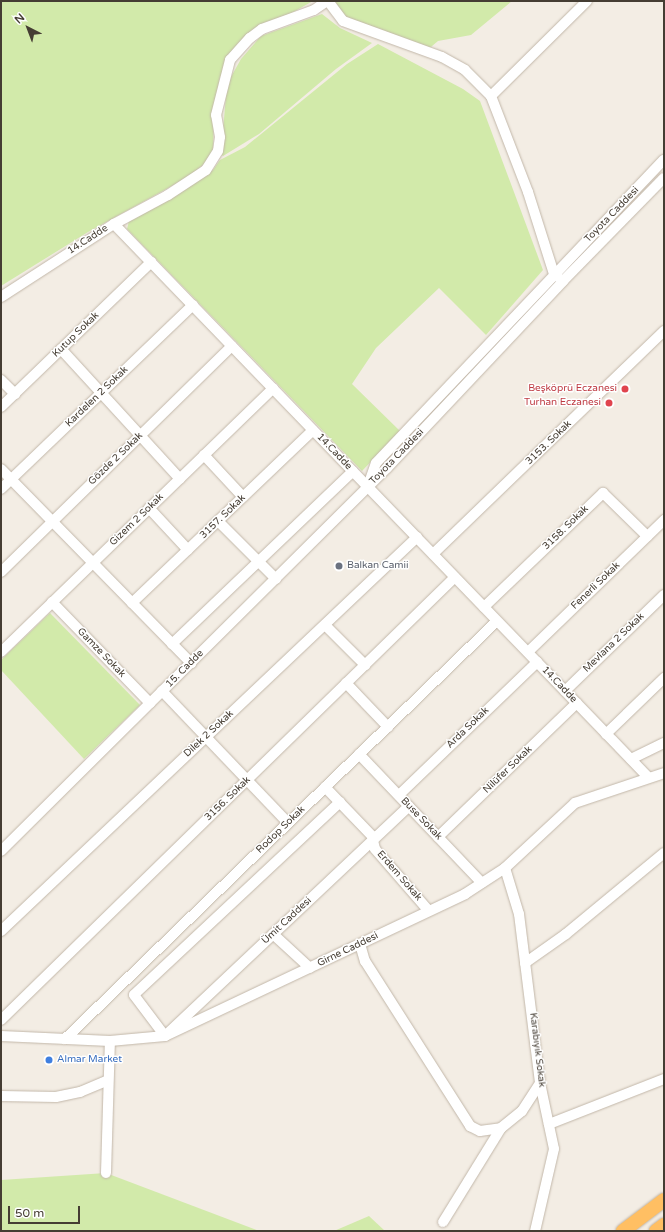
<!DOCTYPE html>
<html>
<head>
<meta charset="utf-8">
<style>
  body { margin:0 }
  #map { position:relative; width:665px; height:1232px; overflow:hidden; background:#f3ede4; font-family:"Varela Round",sans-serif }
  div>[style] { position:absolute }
  .green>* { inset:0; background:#d2eaaa }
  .roads { filter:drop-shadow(0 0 1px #c2b7a9) drop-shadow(0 0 1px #c2b7a9) }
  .minor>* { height:10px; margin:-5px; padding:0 5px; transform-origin:5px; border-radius:5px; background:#fff }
  .highway>* { height:14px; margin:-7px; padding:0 7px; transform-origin:7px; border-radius:7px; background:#ffbf63 }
  .dots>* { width:11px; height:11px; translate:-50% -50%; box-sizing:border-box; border:2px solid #fff; border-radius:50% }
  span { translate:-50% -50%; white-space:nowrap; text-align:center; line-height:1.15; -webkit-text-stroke:3px #fff; paint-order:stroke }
  .street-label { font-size:10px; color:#453d33 }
  .health-label { font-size:10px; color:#be3a42 }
  .right { translate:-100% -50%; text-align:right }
  .worship-label { font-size:10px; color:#5b616d }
  .left { translate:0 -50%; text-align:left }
  .shop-label { font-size:10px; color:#366cbe }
  .frame { position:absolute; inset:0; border:2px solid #453d33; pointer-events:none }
  .north { position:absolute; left:8px; top:8px; width:40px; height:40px; -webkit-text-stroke:3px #fff; paint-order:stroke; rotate:318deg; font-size:11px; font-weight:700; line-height:16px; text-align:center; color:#453d33 }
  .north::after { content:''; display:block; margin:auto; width:14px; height:18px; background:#453d33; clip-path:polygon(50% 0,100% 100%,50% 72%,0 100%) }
  .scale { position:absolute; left:8px; top:1206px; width:72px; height:18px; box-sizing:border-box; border:2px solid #453d33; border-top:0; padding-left:5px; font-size:12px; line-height:14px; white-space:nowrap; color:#453d33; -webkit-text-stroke:3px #fff; paint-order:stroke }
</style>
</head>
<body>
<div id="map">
  <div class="green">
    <i style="clip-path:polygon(1px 1px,313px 1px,279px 20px,229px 61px,220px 77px,214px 109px,213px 156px,190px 176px,88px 232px,1px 286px)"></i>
    <i style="clip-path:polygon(334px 1px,512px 1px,471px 35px,438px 41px,425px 52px,346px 25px)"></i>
    <i style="clip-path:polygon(322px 14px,340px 28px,372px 43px,336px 69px,259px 134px,223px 156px,221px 154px,227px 84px,241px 59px,261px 36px)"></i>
    <i style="clip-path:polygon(378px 44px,463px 89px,480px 101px,543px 270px,486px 335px,439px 288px,376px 348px,352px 384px,400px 431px,362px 471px,127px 229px,129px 221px,198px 180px,213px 170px,220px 160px,245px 147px,347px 64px)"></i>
    <i style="clip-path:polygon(50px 613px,140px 705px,84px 759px,1px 670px,1px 660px)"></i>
    <i style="clip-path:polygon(106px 1173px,259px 1231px,1px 1231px,1px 1180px)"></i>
    <i style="clip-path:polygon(369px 1216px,385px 1231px,334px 1231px)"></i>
  </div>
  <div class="roads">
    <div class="minor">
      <i style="left:328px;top:1px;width:25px;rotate:53deg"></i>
      <i style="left:343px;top:21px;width:105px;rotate:20deg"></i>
      <i style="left:442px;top:57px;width:26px;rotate:29deg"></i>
      <i style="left:465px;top:70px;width:37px;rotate:45deg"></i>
      <i style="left:114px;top:224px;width:769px;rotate:46deg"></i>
      <i style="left:558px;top:277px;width:5px;rotate:-143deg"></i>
      <i style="left:554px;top:274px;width:86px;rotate:-107.6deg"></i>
      <i style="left:528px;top:192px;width:103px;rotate:-111.1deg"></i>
      <i style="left:491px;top:96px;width:135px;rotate:-44.7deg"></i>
      <i style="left:1px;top:297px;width:135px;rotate:-32.9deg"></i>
      <i style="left:114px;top:224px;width:61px;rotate:-28.2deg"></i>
      <i style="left:168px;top:195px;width:45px;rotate:-33.3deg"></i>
      <i style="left:206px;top:170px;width:22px;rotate:-58deg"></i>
      <i style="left:218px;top:151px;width:14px;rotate:-82deg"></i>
      <i style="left:220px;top:137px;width:22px;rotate:-100deg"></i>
      <i style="left:216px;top:115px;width:57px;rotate:-75.7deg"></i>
      <i style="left:230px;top:60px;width:30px;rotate:-48deg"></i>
      <i style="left:250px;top:38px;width:15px;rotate:-37deg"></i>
      <i style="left:262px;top:29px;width:55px;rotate:-20.1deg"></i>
      <i style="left:314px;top:10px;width:16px;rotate:-35deg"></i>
      <i style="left:61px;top:349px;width:176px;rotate:47.5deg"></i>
      <i style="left:1px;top:380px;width:20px;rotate:45deg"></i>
      <i style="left:1px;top:407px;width:209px;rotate:-44deg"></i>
      <i style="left:204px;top:455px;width:57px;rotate:47.1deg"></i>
      <i style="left:1px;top:469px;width:272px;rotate:45.6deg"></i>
      <i style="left:369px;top:483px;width:21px;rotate:-71deg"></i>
      <i style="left:376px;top:463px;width:418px;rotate:-46.5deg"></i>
      <i style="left:1px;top:489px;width:266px;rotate:-43.8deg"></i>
      <i style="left:149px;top:508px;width:57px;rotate:47.1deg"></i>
      <i style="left:218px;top:521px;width:82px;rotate:45deg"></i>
      <i style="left:433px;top:554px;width:321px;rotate:-44deg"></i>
      <i style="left:1px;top:572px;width:323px;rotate:-44.4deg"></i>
      <i style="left:52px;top:602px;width:141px;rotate:45.9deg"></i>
      <i style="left:132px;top:603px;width:250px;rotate:-43.7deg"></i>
      <i style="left:484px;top:607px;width:165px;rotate:-43.8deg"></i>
      <i style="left:603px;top:493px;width:62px;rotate:44.3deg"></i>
      <i style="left:325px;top:625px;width:57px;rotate:45deg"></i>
      <i style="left:172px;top:644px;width:250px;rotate:-43.7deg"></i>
      <i style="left:1px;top:652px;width:379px;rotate:-44.1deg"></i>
      <i style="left:528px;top:652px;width:190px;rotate:-44.1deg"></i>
      <i style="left:346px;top:683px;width:61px;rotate:46.3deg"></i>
      <i style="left:162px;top:691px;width:182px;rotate:46.3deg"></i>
      <i style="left:565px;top:691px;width:138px;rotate:-44.1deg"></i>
      <i style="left:606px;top:734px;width:81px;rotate:-44deg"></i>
      <i style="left:359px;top:754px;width:178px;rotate:46.4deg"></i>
      <i style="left:631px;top:759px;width:37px;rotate:-26deg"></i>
      <i style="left:325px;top:787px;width:68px;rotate:46.2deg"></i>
      <i style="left:372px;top:836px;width:13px;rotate:77deg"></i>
      <i style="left:375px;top:849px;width:81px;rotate:49deg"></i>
      <i style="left:399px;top:795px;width:192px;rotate:-43.9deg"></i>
      <i style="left:340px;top:802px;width:282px;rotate:136.9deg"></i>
      <i style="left:134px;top:995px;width:51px;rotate:52.9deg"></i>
      <i style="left:165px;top:1036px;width:335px;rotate:-43.3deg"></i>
      <i style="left:438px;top:837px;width:193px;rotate:-44deg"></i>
      <i style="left:1px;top:851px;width:544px;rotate:-44.78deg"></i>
      <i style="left:387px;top:468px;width:257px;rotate:-46.7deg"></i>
      <i style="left:563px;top:281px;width:144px;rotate:-45.6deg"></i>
      <i style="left:505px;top:868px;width:48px;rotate:73.1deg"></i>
      <i style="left:519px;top:914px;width:170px;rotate:82.9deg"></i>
      <i style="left:540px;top:1083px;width:67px;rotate:78deg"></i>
      <i style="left:554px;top:1149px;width:84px;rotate:103deg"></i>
      <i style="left:1px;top:931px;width:573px;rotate:-43.44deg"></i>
      <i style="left:273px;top:934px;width:50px;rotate:42.6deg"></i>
      <i style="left:360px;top:944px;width:18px;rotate:74deg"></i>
      <i style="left:365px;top:961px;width:196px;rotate:57.5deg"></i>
      <i style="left:470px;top:1126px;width:11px;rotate:27deg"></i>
      <i style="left:480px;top:1131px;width:21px;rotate:-8deg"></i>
      <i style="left:501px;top:1128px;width:27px;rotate:-39deg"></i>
      <i style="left:522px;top:1111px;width:33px;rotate:-57deg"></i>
      <i style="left:525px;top:963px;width:50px;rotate:-35.3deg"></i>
      <i style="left:566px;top:934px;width:127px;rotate:-39.6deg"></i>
      <i style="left:1px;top:1020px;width:634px;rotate:-44.3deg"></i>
      <i style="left:1px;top:1036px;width:109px;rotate:2.6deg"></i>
      <i style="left:110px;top:1041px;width:55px;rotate:-5.2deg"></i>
      <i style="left:165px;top:1036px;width:332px;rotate:-25.3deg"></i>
      <i style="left:465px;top:894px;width:48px;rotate:-33deg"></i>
      <i style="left:505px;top:868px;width:96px;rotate:-42.9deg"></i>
      <i style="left:575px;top:803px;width:94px;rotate:-18.6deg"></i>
      <i style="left:65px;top:1039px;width:601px;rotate:-44.06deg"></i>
      <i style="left:1px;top:1096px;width:55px;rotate:1deg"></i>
      <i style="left:56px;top:1097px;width:25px;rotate:-12deg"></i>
      <i style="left:80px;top:1092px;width:30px;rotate:-23deg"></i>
      <i style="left:549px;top:1124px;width:123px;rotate:-21.4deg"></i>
      <i style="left:106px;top:1173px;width:132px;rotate:-88.3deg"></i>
      <i style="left:443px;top:1222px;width:110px;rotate:-58.3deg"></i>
    </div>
    <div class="highway">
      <i style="left:623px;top:1231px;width:51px;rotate:-37.1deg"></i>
      <i style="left:656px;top:1231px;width:10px;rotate:-37deg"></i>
    </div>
  </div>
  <div class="dots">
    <i style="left:625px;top:389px;background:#e0444e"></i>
    <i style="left:609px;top:403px;background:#e0444e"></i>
    <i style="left:339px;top:566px;background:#6b7280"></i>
    <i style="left:49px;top:1060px;background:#3f7fe0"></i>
  </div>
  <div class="street-label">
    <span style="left:612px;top:215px;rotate:-46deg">Toyota Caddesi</span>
    <span style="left:88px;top:240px;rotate:-33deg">14.Cadde</span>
    <span style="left:76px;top:335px;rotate:-44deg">Kutup Sokak</span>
    <span style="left:97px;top:397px;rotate:-44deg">Kardelen 2 Sokak</span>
    <span style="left:549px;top:443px;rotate:-44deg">3153. Sokak</span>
    <span style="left:334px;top:452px;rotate:46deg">14.Cadde</span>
    <span style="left:397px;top:457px;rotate:-46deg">Toyota Caddesi</span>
    <span style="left:116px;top:459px;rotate:-44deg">Gözde 2 Sokak</span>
    <span style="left:223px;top:517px;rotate:-44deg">3157. Sokak</span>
    <span style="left:137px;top:520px;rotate:-44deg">Gizem 2 Sokak</span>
    <span style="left:566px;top:528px;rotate:-44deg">3158. Sokak</span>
    <span style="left:596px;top:586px;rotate:-44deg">Fenerli Sokak</span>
    <span style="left:614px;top:643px;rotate:-44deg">Mevlana 2 Sokak</span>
    <span style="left:101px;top:653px;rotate:46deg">Gamze Sokak</span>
    <span style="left:185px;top:669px;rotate:-45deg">15. Cadde</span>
    <span style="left:559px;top:685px;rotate:46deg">14.Cadde</span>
    <span style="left:468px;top:728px;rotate:-44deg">Arda Sokak</span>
    <span style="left:209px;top:734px;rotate:-43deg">Dilek 2 Sokak</span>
    <span style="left:508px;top:770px;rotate:-44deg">Nilüfer Sokak</span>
    <span style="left:228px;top:799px;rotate:-44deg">3156. Sokak</span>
    <span style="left:421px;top:819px;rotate:46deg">Buse Sokak</span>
    <span style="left:281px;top:830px;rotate:-44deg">Rodop Sokak</span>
    <span style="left:399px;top:876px;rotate:49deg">Erdem Sokak</span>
    <span style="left:287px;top:921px;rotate:-43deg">Ümit Caddesi</span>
    <span style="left:348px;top:950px;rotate:-26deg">Girne Caddesi</span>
    <span style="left:537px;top:1050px;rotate:83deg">Karabıyık Sokak</span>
  </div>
  <div class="health-label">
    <span class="right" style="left:617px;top:389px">Beşköprü Eczanesi</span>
    <span class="right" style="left:601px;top:403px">Turhan Eczanesi</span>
  </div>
  <div class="worship-label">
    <span class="left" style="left:347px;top:566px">Balkan Camii</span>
  </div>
  <div class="shop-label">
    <span class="left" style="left:57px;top:1060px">Almar Market</span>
  </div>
  <div class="frame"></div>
  <div class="north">N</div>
  <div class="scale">50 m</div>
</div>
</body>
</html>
